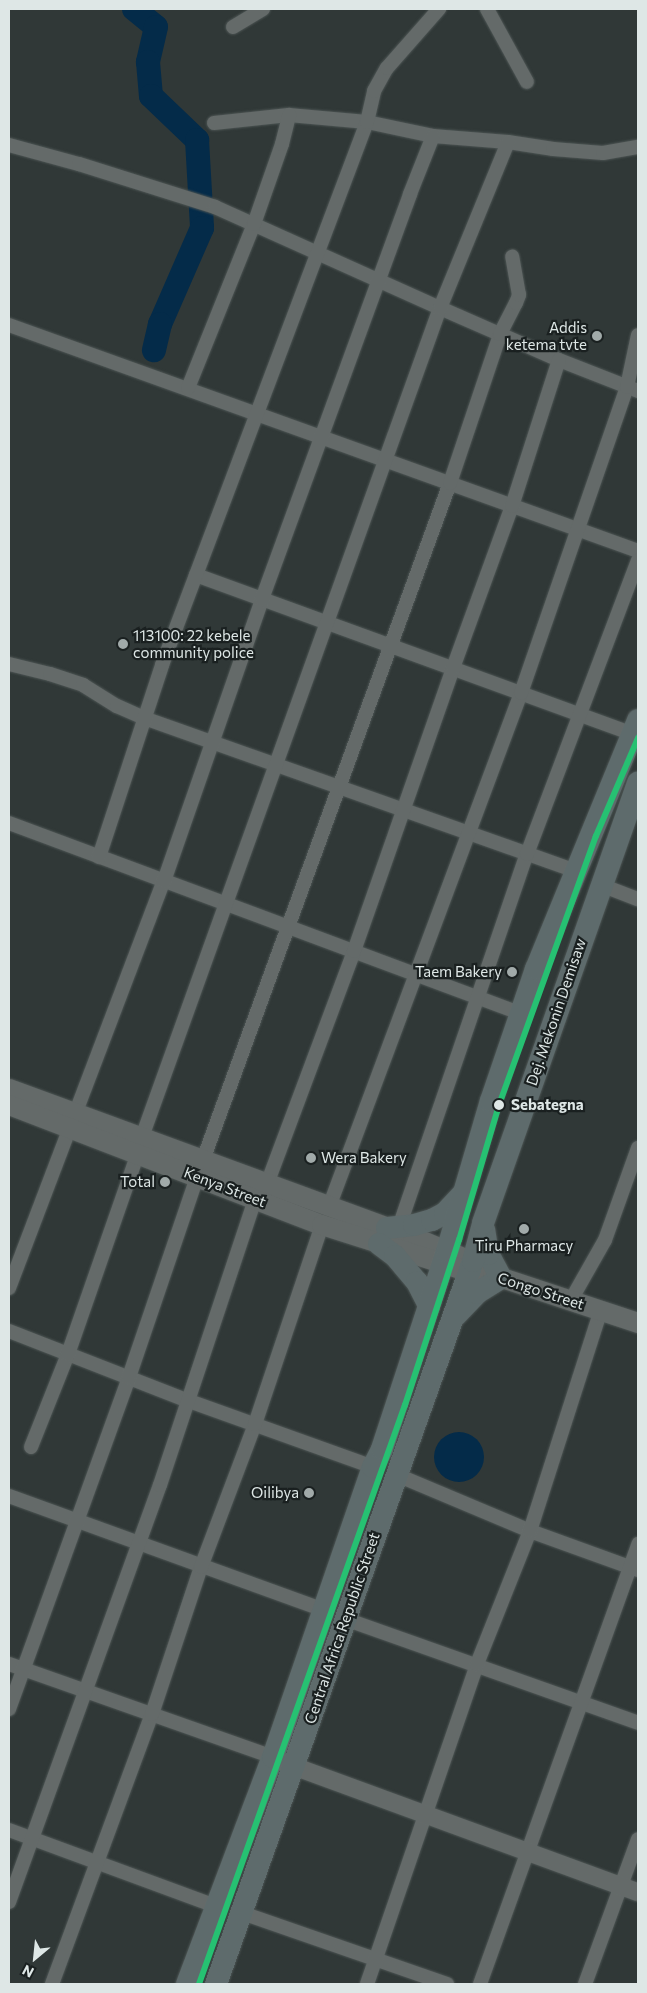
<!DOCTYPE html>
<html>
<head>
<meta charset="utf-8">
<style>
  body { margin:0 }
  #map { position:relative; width:647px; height:1993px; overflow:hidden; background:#303837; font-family:Commissioner,sans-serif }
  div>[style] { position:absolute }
  .water>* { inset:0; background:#042b49 }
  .round { border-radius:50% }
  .river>* { height:24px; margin:-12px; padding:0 12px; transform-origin:12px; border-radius:12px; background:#042b49 }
  .roads { filter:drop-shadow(0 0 1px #4c5453) drop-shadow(0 0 1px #4c5453) }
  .minor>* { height:14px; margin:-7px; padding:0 7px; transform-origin:7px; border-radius:7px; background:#646a69 }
  .tertiary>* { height:18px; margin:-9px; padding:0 9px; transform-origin:9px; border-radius:9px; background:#646a69 }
  .secondary>* { height:20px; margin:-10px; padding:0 10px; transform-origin:10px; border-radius:10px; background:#646a69 }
  .primary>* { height:22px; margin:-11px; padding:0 11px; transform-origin:11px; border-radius:11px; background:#5e6b6c }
  .rail-1>* { height:6px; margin:-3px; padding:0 3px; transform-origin:3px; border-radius:3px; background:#26c172 }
  .dots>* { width:14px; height:14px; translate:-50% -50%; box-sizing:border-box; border:2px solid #1a2020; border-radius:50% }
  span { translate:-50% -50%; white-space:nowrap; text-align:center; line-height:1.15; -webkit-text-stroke:4.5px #1a2020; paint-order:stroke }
  .poi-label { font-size:15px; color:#dee7e6 }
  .right { translate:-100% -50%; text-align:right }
  .left { translate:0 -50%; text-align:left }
  .street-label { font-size:15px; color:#dee7e6 }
  .stop-label { font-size:15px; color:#dee7e6; font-weight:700 }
  .frame { position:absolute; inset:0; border:10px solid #dee7e6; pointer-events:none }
  .north { position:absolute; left:10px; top:1933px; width:50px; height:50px; -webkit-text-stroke:4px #1a2020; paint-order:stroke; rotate:208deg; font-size:14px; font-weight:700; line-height:20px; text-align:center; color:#dee7e6 }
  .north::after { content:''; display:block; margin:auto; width:18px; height:22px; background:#dee7e6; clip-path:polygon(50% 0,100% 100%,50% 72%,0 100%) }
</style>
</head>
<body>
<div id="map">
  <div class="water">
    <i class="round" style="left:434px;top:1432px;width:50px;height:50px"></i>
  </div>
  <div class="river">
    <i style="left:134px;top:9px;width:28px;rotate:39deg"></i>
    <i style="left:156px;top:27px;width:36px;rotate:103deg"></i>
    <i style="left:148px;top:62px;width:34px;rotate:85deg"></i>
    <i style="left:151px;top:96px;width:64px;rotate:43.7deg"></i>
    <i style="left:197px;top:140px;width:88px;rotate:86.7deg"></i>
    <i style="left:202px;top:228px;width:105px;rotate:113.6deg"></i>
    <i style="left:160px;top:324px;width:27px;rotate:103deg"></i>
  </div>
  <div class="roads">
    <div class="minor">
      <i style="left:487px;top:9px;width:83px;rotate:61.3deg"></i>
      <i style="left:233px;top:27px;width:35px;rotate:-31deg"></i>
      <i style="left:214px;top:123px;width:75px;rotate:-6.1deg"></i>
      <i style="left:289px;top:115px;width:78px;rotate:5.1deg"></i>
      <i style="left:367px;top:122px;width:67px;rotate:12deg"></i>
      <i style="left:433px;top:136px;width:75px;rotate:4.6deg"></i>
      <i style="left:508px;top:142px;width:46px;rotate:8.8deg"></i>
      <i style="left:553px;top:149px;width:50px;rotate:4.6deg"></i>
      <i style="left:603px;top:153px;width:36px;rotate:-10deg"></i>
      <i style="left:9px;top:145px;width:73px;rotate:15.2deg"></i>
      <i style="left:79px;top:164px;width:143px;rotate:17.5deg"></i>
      <i style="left:215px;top:207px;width:247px;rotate:24.2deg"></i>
      <i style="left:440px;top:308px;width:130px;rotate:23.6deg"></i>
      <i style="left:559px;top:360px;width:85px;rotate:21.4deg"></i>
      <i style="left:9px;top:325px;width:668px;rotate:19.76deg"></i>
      <i style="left:188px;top:388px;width:177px;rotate:-68.1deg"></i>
      <i style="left:254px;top:224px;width:85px;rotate:-70.7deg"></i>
      <i style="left:282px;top:144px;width:30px;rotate:-76deg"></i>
      <i style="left:196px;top:575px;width:465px;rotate:20deg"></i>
      <i style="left:9px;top:664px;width:42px;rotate:13.7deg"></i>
      <i style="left:50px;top:674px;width:35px;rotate:18deg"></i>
      <i style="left:83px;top:685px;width:40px;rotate:32deg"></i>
      <i style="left:117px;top:706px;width:30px;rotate:24deg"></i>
      <i style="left:144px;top:718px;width:457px;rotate:19.5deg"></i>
      <i style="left:9px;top:823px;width:547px;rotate:20.42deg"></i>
      <i style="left:99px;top:857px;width:202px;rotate:-71.8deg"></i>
      <i style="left:162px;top:665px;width:580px;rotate:-69.32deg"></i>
      <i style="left:367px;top:122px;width:32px;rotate:-77deg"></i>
      <i style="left:374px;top:91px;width:26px;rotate:-61deg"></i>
      <i style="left:387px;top:68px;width:79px;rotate:-48.6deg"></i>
      <i style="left:601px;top:885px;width:40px;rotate:21deg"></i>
      <i style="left:142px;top:1137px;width:881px;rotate:-70.23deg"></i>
      <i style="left:440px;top:308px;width:179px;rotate:-67.7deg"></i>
      <i style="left:267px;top:1184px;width:249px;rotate:-69.5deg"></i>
      <i style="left:354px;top:951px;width:300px;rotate:-70.7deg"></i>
      <i style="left:453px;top:668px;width:172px;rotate:-70deg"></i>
      <i style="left:512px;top:506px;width:153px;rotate:-72.2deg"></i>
      <i style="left:329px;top:1207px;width:549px;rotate:-69.52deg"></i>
      <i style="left:521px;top:693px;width:324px;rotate:-70.9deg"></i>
      <i style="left:627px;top:387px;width:53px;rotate:-78.1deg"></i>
      <i style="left:399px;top:1227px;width:394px;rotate:-71.1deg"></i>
      <i style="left:527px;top:854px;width:314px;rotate:-69.3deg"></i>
      <i style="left:9px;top:1288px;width:436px;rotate:-69.2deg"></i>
      <i style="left:164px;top:881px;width:299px;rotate:-70.8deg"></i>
      <i style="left:262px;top:599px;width:431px;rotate:-69.9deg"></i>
      <i style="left:410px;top:194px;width:62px;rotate:-68.4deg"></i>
      <i style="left:571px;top:1300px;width:69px;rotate:-60.5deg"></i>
      <i style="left:605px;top:1240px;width:98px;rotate:-70.3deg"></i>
      <i style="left:9px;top:1331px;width:193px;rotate:21.3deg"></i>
      <i style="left:189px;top:1401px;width:195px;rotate:19.7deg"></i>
      <i style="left:31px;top:1447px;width:100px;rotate:-68.3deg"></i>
      <i style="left:68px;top:1354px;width:213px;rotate:-70.8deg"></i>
      <i style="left:397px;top:1475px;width:144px;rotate:22.8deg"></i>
      <i style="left:530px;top:1531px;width:115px;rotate:19.9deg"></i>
      <i style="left:9px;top:1496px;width:335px;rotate:19.9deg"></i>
      <i style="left:345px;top:1619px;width:311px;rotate:19.5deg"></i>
      <i style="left:9px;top:1664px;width:280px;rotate:19.4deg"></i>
      <i style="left:9px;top:1709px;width:353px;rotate:-70.1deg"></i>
      <i style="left:129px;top:1377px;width:229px;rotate:-71.2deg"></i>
      <i style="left:203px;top:1160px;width:721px;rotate:-69.96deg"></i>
      <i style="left:450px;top:483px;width:157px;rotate:-71.4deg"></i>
      <i style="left:500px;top:334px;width:35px;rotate:-63deg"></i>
      <i style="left:516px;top:303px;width:9px;rotate:-69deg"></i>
      <i style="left:519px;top:295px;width:39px;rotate:-100deg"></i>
      <i style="left:9px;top:1830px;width:221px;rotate:20.2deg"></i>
      <i style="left:9px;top:1902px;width:443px;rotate:-70.1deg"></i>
      <i style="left:160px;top:1485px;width:301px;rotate:-71.6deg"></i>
      <i style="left:242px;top:1913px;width:217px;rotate:19.1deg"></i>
      <i style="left:52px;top:1984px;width:288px;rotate:-69.7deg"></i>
      <i style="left:152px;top:1714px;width:155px;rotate:-71.6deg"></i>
      <i style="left:201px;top:1567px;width:153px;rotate:-69.3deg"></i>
      <i style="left:255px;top:1424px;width:210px;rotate:-71.4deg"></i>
      <i style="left:367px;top:1984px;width:338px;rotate:-71deg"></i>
      <i style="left:477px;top:1664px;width:143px;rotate:-68.3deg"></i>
      <i style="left:530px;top:1531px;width:232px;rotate:-72.2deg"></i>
      <i style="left:480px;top:1984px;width:468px;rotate:-70.2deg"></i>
      <i style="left:585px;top:1984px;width:154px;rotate:-69.9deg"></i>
    </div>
    <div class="tertiary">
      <i style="left:282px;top:1762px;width:379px;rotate:20.1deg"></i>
    </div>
    <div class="secondary">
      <i style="left:9px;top:1089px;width:430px;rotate:20.1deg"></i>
      <i style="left:413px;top:1237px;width:52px;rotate:22.6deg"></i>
      <i style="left:9px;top:1105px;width:335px;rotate:21deg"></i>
      <i style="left:322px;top:1225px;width:154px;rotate:17.7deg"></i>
      <i style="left:469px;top:1272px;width:24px;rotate:7deg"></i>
      <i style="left:493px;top:1275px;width:153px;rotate:18.3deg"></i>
    </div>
    <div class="primary">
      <i style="left:387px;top:1228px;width:27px;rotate:-6deg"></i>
      <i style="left:414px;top:1225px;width:19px;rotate:-16deg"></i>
      <i style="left:432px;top:1220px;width:15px;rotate:-28deg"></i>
      <i style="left:445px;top:1213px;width:26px;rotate:-47deg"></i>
      <i style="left:379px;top:1244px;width:20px;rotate:37deg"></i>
      <i style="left:395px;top:1256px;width:34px;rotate:50deg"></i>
      <i style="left:417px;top:1282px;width:27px;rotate:63deg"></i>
      <i style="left:456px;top:1315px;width:30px;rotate:-46deg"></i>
      <i style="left:477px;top:1293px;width:28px;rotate:-32deg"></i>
      <i style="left:501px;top:1278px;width:27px;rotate:-118deg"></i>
      <i style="left:488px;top:1254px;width:24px;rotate:-99deg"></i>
      <i style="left:187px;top:1984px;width:243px;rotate:-69.3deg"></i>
      <i style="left:273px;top:1757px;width:307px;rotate:-71deg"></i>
      <i style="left:373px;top:1467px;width:20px;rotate:-63deg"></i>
      <i style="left:382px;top:1449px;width:208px;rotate:-71.8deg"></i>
      <i style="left:447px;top:1251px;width:156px;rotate:-73.7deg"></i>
      <i style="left:491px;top:1101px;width:139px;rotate:-71.2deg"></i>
      <i style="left:536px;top:969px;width:269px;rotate:-67.7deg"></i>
      <i style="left:216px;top:1984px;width:767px;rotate:-70.43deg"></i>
      <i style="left:473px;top:1261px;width:39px;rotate:-75deg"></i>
      <i style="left:483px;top:1223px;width:467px;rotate:-70.6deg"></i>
    </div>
  </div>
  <div class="rail-1">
    <i style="left:199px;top:1984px;width:615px;rotate:-70.42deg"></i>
    <i style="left:405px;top:1405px;width:174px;rotate:-71.9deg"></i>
    <i style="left:459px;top:1240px;width:141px;rotate:-73.5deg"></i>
    <i style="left:499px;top:1105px;width:286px;rotate:-70.2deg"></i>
    <i style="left:596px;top:836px;width:107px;rotate:-66.8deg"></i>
  </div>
  <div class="dots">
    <i style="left:597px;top:336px;background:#a1aaa9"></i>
    <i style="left:123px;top:644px;background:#a1aaa9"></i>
    <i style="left:512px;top:972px;background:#a1aaa9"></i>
    <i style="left:499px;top:1105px;background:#dee7e6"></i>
    <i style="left:311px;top:1158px;background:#a1aaa9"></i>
    <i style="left:165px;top:1182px;background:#a1aaa9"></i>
    <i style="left:524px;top:1229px;background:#a1aaa9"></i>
    <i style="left:309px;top:1493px;background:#a1aaa9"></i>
  </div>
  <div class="poi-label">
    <span class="right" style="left:587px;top:336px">Addis<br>ketema tvte</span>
    <span class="left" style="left:133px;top:644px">113100: 22 kebele<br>community police</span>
    <span class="right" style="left:502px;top:972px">Taem Bakery</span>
    <span class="left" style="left:321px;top:1158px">Wera Bakery</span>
    <span class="right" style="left:155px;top:1182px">Total</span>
    <span style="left:524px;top:1246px">Tiru Pharmacy</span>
    <span class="right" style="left:299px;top:1493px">Oilibya</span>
  </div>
  <div class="street-label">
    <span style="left:556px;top:1012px;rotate:-71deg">Dej. Mekonin Demisaw</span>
    <span style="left:225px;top:1187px;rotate:21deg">Kenya Street</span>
    <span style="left:541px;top:1291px;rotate:18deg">Congo Street</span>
    <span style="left:342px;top:1628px;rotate:-71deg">Central Africa Republic Street</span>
  </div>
  <div class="stop-label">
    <span class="left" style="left:511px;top:1105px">Sebategna</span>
  </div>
  <div class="frame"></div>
  <div class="north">N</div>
</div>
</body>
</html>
